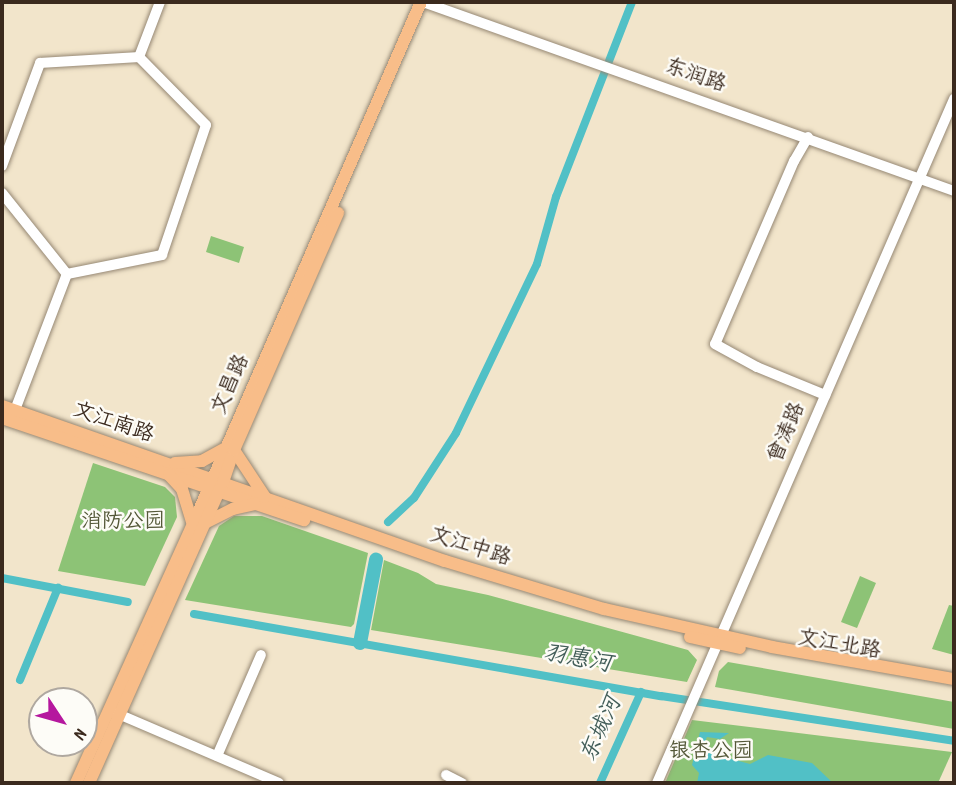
<!DOCTYPE html>
<html>
<head>
<meta charset="utf-8">
<style>
  body { margin:0 }
  #map { position:relative; width:956px; height:785px; overflow:hidden; background:#f2e5cb; font-family:Dekko,"LXGW WenKai TC",sans-serif }
  div>[style] { position:absolute }
  .green>* { inset:0; background:#8dc376 }
  .water>* { inset:0; background:#51c0c6 }
  .canal>* { height:8px; margin:-4px; padding:0 4px; transform-origin:4px; border-radius:4px; background:#51c0c6 }
  .river>* { height:14px; margin:-7px; padding:0 7px; transform-origin:7px; border-radius:7px; background:#51c0c6 }
  .roads { filter:drop-shadow(0 0 2px #968874) drop-shadow(0 0 2px #968874) }
  .minor>* { height:10px; margin:-5px; padding:0 5px; transform-origin:5px; border-radius:5px; background:#fff }
  .major>* { height:12px; margin:-6px; padding:0 6px; transform-origin:6px; border-radius:6px; background:#f8bd89 }
  span { translate:-50% -50%; white-space:nowrap; text-align:center; line-height:1.15; -webkit-text-stroke:5px #fdfcf7; paint-order:stroke }
  .street-label { font-size:21px; color:#3b2a1e }
  .park-label { font-size:21px; color:#545838 }
  .water-label { font-size:23px; color:#435e59; font-style:italic }
  .frame { position:absolute; inset:0; border:4px solid #3b2a1e; pointer-events:none }
  .north { position:absolute; left:28px; top:687px; width:70px; height:70px; box-sizing:border-box; background:#fdfcf7; border:2px solid #afa8a0; border-radius:50%; rotate:126deg; font-size:19px; font-weight:700; line-height:28px; text-align:center; color:#3b2a1e }
  .north::after { content:''; display:block; margin:auto; width:24px; height:32px; background:#b5179e; clip-path:polygon(50% 0,100% 100%,50% 72%,0 100%) }
</style>
</head>
<body>
<div id="map">
  <div class="green">
    <i style="clip-path:polygon(211px 236px,244px 247px,239px 263px,206px 252px)"></i>
    <i style="clip-path:polygon(93px 463px,165px 487px,175px 497px,177px 517px,145px 586px,58px 571px)"></i>
    <i style="clip-path:polygon(234px 516px,262px 516px,368px 553px,354px 624px,351px 627px,185px 600px,219px 526px)"></i>
    <i style="clip-path:polygon(384px 560px,418px 573px,436px 584px,488px 595px,688px 650px,697px 660px,687px 682px,371px 630px)"></i>
    <i style="clip-path:polygon(860px 576px,876px 583px,857px 628px,841px 622px)"></i>
    <i style="clip-path:polygon(949px 605px,954px 606px,954px 655px,932px 649px)"></i>
    <i style="clip-path:polygon(728px 662px,954px 702px,954px 729px,715px 687px,719px 671px)"></i>
    <i style="clip-path:polygon(692px 720px,952px 752px,938px 783px,665px 783px)"></i>
  </div>
  <div class="water">
    <i style="clip-path:polygon(700px 732px,729px 733px,720px 739px,707px 737px,704px 744px,724px 757px,750px 764px,768px 755px,812px 763px,833px 783px,697px 783px,699px 773px,692px 765px)"></i>
  </div>
  <div class="canal">
    <i style="left:388px;top:522px;width:35px;rotate:-43deg"></i>
    <i style="left:414px;top:498px;width:77px;rotate:-57.1deg"></i>
    <i style="left:456px;top:433px;width:187px;rotate:-64.4deg"></i>
    <i style="left:537px;top:264px;width:70px;rotate:-74.2deg"></i>
    <i style="left:556px;top:197px;width:209px;rotate:-68.7deg"></i>
    <i style="left:2px;top:578px;width:128px;rotate:10.8deg"></i>
    <i style="left:194px;top:614px;width:474px;rotate:10deg"></i>
    <i style="left:661px;top:696px;width:296px;rotate:8.7deg"></i>
    <i style="left:20px;top:680px;width:100px;rotate:-67.6deg"></i>
    <i style="left:600px;top:783px;width:100px;rotate:-65.7deg"></i>
  </div>
  <div class="river">
    <i style="left:360px;top:643px;width:85px;rotate:-79.1deg"></i>
  </div>
  <div class="roads">
    <div class="minor">
      <i style="left:423px;top:2px;width:564px;rotate:19.59deg"></i>
      <i style="left:808px;top:137px;width:28px;rotate:120deg"></i>
      <i style="left:794px;top:161px;width:199px;rotate:113.3deg"></i>
      <i style="left:715px;top:344px;width:48px;rotate:28.7deg"></i>
      <i style="left:757px;top:367px;width:74px;rotate:22.4deg"></i>
      <i style="left:2px;top:166px;width:110px;rotate:-69.7deg"></i>
      <i style="left:40px;top:63px;width:99px;rotate:-3.5deg"></i>
      <i style="left:2px;top:193px;width:104px;rotate:51.3deg"></i>
      <i style="left:15px;top:410px;width:146px;rotate:-69.1deg"></i>
      <i style="left:67px;top:274px;width:97px;rotate:-11.3deg"></i>
      <i style="left:162px;top:255px;width:137px;rotate:-71.3deg"></i>
      <i style="left:206px;top:125px;width:95px;rotate:-134.6deg"></i>
      <i style="left:139px;top:57px;width:59px;rotate:-69.1deg"></i>
      <i style="left:116px;top:713px;width:177px;rotate:23.2deg"></i>
      <i style="left:217px;top:756px;width:110px;rotate:-66.5deg"></i>
      <i style="left:446px;top:775px;width:18px;rotate:27deg"></i>
      <i style="left:657px;top:783px;width:746px;rotate:-66.53deg"></i>
    </div>
    <div class="major">
      <i style="left:2px;top:406px;width:469px;rotate:19.3deg"></i>
      <i style="left:445px;top:561px;width:166px;rotate:16.8deg"></i>
      <i style="left:604px;top:609px;width:172px;rotate:12.7deg"></i>
      <i style="left:772px;top:647px;width:185px;rotate:10deg"></i>
      <i style="left:2px;top:418px;width:319px;rotate:18.7deg"></i>
      <i style="left:234px;top:450px;width:56px;rotate:56.6deg"></i>
      <i style="left:175px;top:463px;width:27px;rotate:-4deg"></i>
      <i style="left:202px;top:461px;width:25px;rotate:-29deg"></i>
      <i style="left:169px;top:475px;width:19px;rotate:47deg"></i>
      <i style="left:182px;top:489px;width:37px;rotate:73deg"></i>
      <i style="left:203px;top:524px;width:34px;rotate:-27deg"></i>
      <i style="left:233px;top:509px;width:22px;rotate:-13deg"></i>
      <i style="left:690px;top:637px;width:51px;rotate:12.4deg"></i>
      <i style="left:76px;top:783px;width:284px;rotate:-65.7deg"></i>
      <i style="left:193px;top:524px;width:570px;rotate:-66.41deg"></i>
      <i style="left:89px;top:783px;width:329px;rotate:-66deg"></i>
      <i style="left:223px;top:482px;width:34px;rotate:-71deg"></i>
      <i style="left:234px;top:450px;width:259px;rotate:-66.3deg"></i>
    </div>
  </div>
  <div class="street-label">
    <span style="left:695px;top:77px;rotate:19deg">东润路</span>
    <span style="left:232px;top:385px;rotate:-66deg">文昌路</span>
    <span style="left:113px;top:424px;rotate:19deg">文江南路</span>
    <span style="left:788px;top:433px;rotate:-67deg">曾涛路</span>
    <span style="left:470px;top:548px;rotate:18deg">文江中路</span>
    <span style="left:839px;top:646px;rotate:10deg">文江北路</span>
  </div>
  <div class="park-label">
    <span style="left:123px;top:523px">消防公园</span>
    <span style="left:711px;top:753px">银杏公园</span>
  </div>
  <div class="water-label">
    <span style="left:577px;top:661px;rotate:10deg">羽惠河</span>
    <span style="left:603px;top:730px;rotate:-66deg">东城河</span>
  </div>
  <div class="frame"></div>
  <div class="north">N</div>
</div>
</body>
</html>
